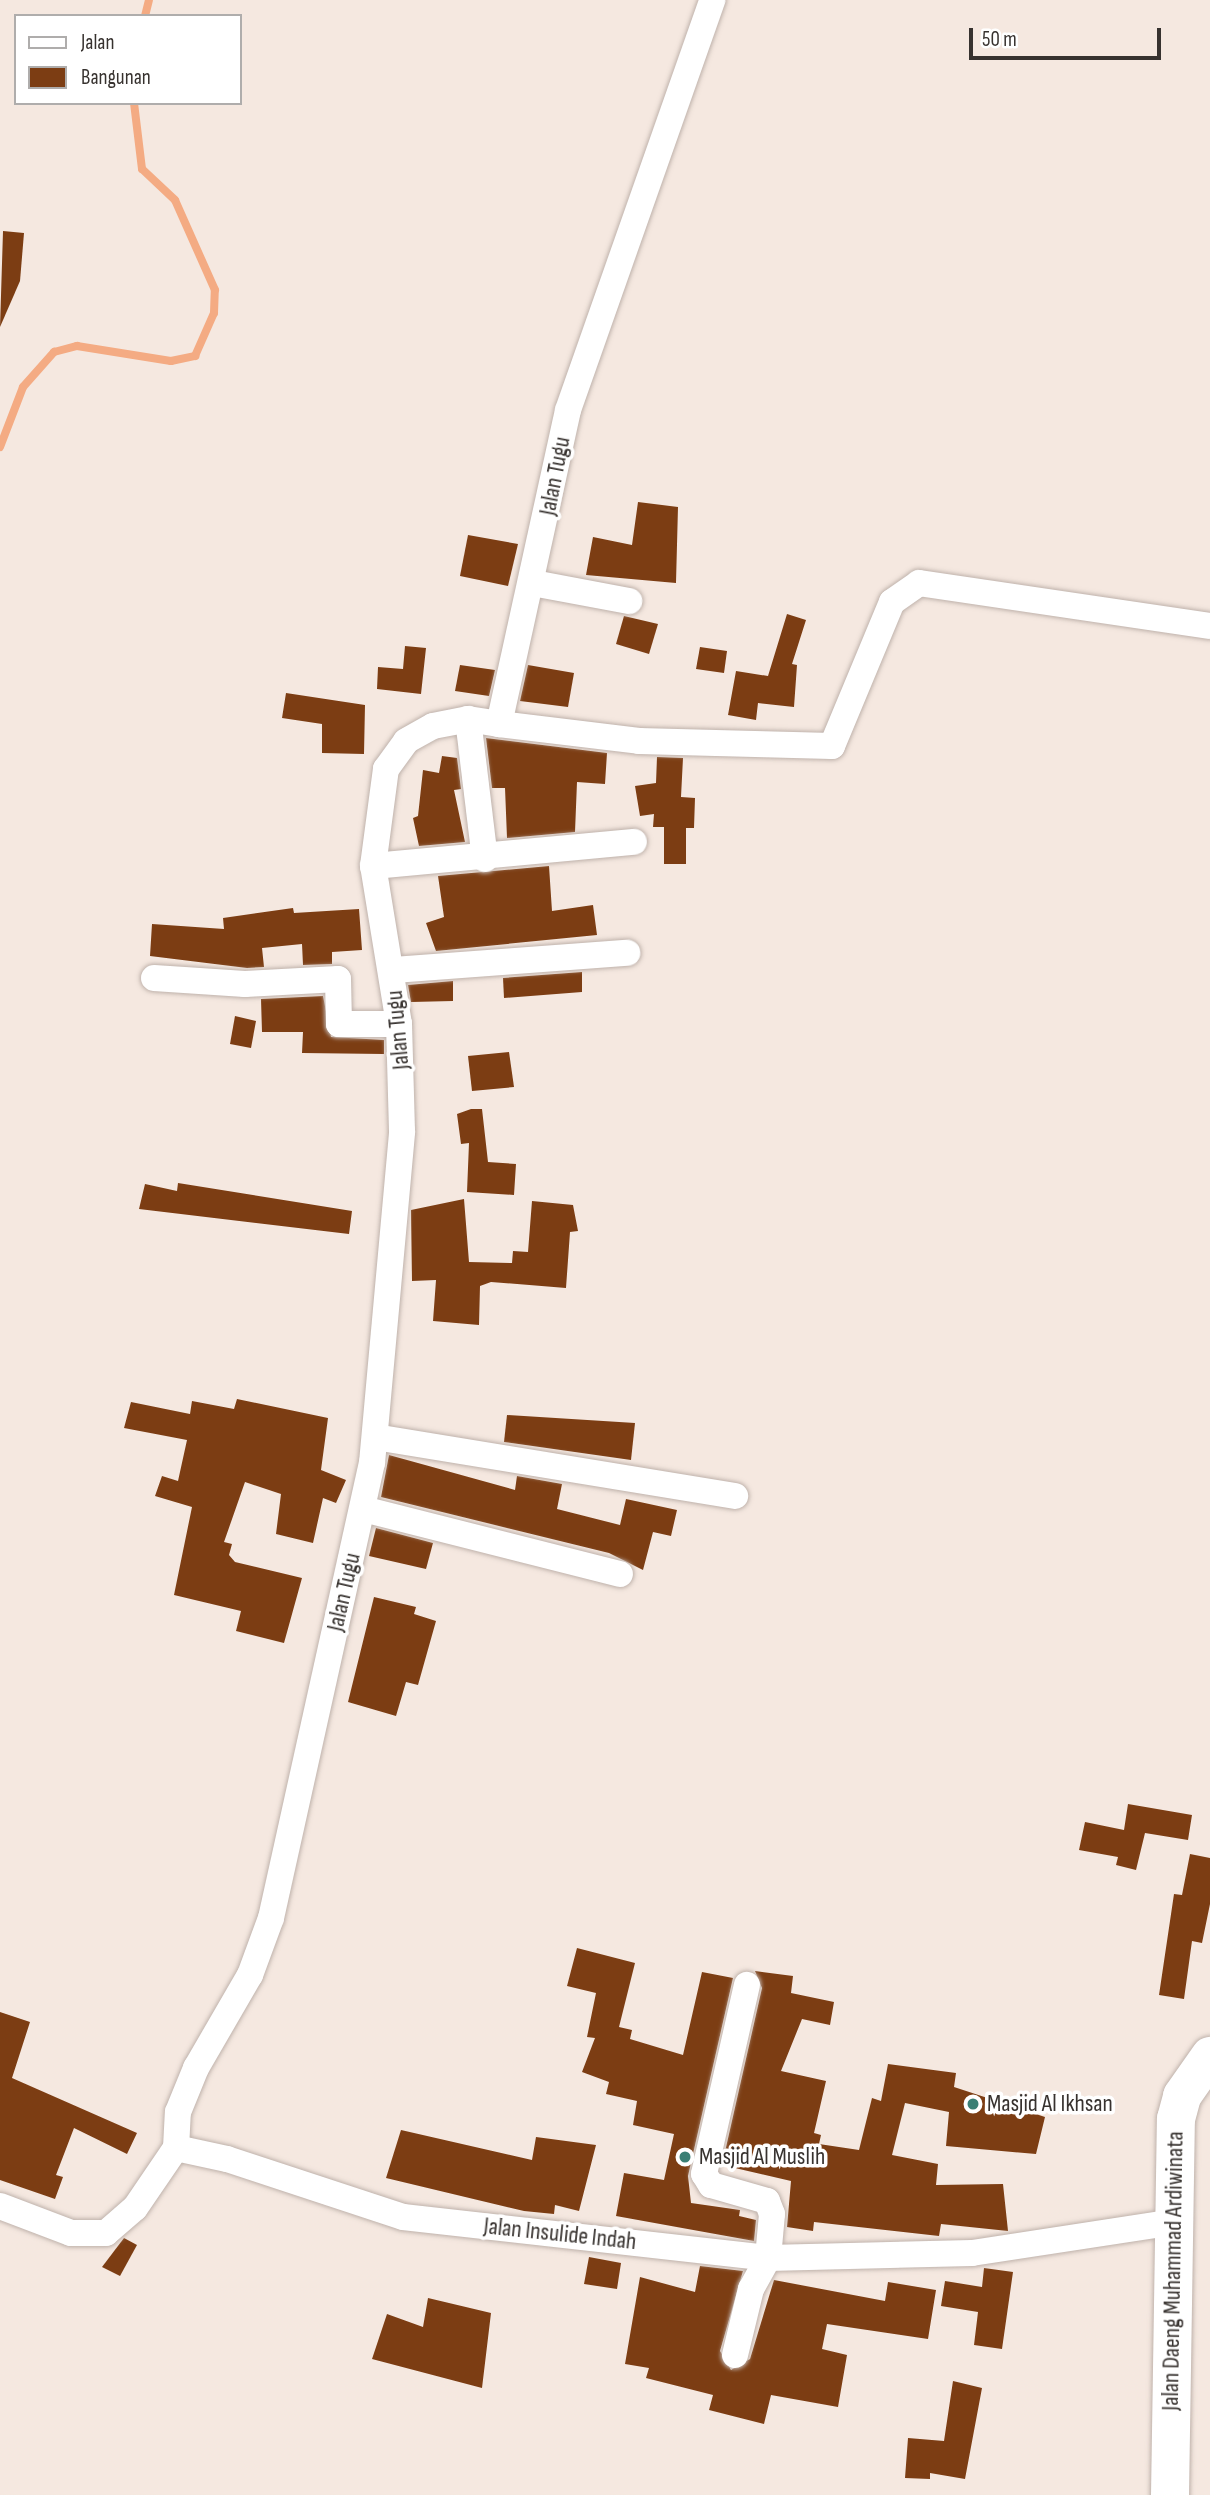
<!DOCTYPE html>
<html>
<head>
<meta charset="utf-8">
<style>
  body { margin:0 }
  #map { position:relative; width:1210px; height:2495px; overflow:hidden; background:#f5e8e0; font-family:"Sofia Sans Condensed",sans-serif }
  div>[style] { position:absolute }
  .stream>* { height:8px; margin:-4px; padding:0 4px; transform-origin:4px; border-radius:4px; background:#f4ab83 }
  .building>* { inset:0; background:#7c3d13 }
  .roads { filter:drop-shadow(0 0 2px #bfb2ab) drop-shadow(0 0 2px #bfb2ab) }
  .street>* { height:26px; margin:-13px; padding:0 13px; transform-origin:13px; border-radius:13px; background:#fff }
  .secondary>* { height:38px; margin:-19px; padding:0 19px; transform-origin:19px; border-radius:19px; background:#fff }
  .dots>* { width:19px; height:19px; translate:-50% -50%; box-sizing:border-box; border:4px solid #fff; border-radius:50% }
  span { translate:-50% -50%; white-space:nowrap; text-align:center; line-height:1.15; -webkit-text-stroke:7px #fff; paint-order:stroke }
  .street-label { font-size:24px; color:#37322f }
  .poi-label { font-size:24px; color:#37322f }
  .left { translate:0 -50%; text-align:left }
  .legend { position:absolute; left:14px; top:14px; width:228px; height:91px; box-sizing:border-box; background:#fff; border:2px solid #afadac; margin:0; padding:9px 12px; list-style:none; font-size:21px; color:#37322f }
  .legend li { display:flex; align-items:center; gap:14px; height:35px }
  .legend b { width:35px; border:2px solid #afadac }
  .scale { position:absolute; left:969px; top:28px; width:192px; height:32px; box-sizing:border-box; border:4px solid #37322f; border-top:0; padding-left:9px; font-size:21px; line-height:24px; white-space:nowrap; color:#37322f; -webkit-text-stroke:5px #fff; paint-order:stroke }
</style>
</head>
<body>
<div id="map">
  <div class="stream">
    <i style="left:145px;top:16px;width:16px;rotate:-76deg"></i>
    <i style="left:0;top:447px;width:64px;rotate:-69deg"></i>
    <i style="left:23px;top:387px;width:47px;rotate:-48.5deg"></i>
    <i style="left:54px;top:352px;width:24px;rotate:-15deg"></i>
    <i style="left:77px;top:346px;width:95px;rotate:9.1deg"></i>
    <i style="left:171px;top:361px;width:25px;rotate:-12deg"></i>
    <i style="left:195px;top:356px;width:47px;rotate:-66.2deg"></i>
    <i style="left:214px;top:313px;width:23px;rotate:-88deg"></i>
    <i style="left:215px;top:290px;width:98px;rotate:-114deg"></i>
    <i style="left:175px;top:200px;width:45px;rotate:-136.8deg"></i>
    <i style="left:142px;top:169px;width:66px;rotate:-96.9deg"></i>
  </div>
  <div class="building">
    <i style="clip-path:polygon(3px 231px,24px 233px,20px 281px,0 327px)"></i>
    <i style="clip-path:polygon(638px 502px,678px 507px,676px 583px,586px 575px,593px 537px,632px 545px)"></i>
    <i style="clip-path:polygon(468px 535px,518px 544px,508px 586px,460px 576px)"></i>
    <i style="clip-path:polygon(787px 614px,806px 620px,792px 664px,797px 665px,794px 707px,758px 703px,756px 720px,728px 715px,736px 671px,768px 676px)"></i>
    <i style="clip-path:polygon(624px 616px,658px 624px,649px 654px,616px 644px)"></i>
    <i style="clip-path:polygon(405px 646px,426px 648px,421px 694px,377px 689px,378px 667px,403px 669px)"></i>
    <i style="clip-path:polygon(700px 647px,727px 651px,724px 673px,696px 669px)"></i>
    <i style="clip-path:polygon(460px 665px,495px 670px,489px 696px,455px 691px)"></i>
    <i style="clip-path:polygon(528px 665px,574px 673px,568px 707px,520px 701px)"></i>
    <i style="clip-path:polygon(286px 693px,365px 705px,364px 754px,322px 753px,322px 724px,282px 718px)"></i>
    <i style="clip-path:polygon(486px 738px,607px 753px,605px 784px,577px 782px,575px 832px,507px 838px,505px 788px,492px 788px)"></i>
    <i style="clip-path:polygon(442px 756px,457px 758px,461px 789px,454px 790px,465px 842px,419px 846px,413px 818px,418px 816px,423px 770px,439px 773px)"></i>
    <i style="clip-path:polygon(657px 757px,683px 758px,681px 797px,695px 798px,694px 828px,686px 828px,686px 864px,664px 864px,664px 827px,653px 827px,654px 814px,640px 816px,635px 786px,656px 783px)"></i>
    <i style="clip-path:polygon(549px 866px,552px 911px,593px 905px,597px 935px,436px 951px,426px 923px,444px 917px,438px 876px)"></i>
    <i style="clip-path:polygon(293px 908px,294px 913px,359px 909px,362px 950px,332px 952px,332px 964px,303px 965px,302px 944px,262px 948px,264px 967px,247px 968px,150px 956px,152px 924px,224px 929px,223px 918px)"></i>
    <i style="clip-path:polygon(582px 972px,582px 992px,504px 998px,503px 978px)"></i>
    <i style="clip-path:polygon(453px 981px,453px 1001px,411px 1002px,408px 985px)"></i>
    <i style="clip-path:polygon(323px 996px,331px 1037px,384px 1040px,384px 1054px,302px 1053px,303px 1032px,262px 1032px,261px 999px)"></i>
    <i style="clip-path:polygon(235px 1016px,256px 1021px,251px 1048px,230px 1044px)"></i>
    <i style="clip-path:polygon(509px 1052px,514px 1087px,472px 1091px,468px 1056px)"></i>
    <i style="clip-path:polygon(471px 1109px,482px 1109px,488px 1162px,516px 1164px,514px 1195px,467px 1192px,469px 1143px,461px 1144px,457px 1114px)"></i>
    <i style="clip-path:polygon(178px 1183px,352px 1211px,349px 1234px,139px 1209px,145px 1184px,177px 1191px)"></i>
    <i style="clip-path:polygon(464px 1199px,469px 1262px,512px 1263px,513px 1251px,528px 1252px,532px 1201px,573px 1205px,578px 1231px,570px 1232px,566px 1288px,491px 1282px,480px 1286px,479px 1325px,433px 1321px,436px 1280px,412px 1281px,411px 1210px)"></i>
    <i style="clip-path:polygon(237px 1399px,328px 1418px,321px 1470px,346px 1480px,336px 1503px,323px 1498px,313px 1543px,276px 1534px,281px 1494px,245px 1482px,224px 1542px,232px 1544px,229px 1555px,235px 1562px,302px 1578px,284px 1643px,236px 1631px,241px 1611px,174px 1595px,192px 1507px,155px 1496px,162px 1476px,178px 1481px,187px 1440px,124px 1428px,131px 1402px,190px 1414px,192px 1401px,234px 1409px)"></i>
    <i style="clip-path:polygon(507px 1415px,635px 1423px,631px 1460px,504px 1442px)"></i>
    <i style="clip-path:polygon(389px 1455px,515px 1490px,517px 1476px,562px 1484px,557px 1509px,620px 1525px,626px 1499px,677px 1510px,671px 1536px,653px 1532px,643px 1570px,609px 1553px,381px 1497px)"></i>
    <i style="clip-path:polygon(376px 1528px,433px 1543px,426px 1569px,369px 1556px)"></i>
    <i style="clip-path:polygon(374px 1597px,416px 1607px,414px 1614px,436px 1621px,418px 1685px,406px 1682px,396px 1716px,348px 1702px)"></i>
    <i style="clip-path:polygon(1128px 1804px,1192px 1815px,1188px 1840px,1145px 1833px,1136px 1870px,1116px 1865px,1118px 1857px,1079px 1850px,1085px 1822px,1124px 1830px)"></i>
    <i style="clip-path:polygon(1190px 1854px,1210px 1858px,1210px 1904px,1202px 1943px,1192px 1941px,1184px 1999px,1159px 1995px,1174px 1894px,1182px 1895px)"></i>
    <i style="clip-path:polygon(577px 1948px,635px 1963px,619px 2027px,632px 2030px,630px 2039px,683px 2055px,702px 1972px,733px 1978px,688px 2176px,691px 2203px,740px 2210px,739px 2216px,756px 2220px,754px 2241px,616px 2216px,624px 2173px,664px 2180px,674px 2134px,633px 2125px,637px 2101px,606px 2094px,609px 2082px,582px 2072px,595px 2038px,587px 2037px,596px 1993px,567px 1986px)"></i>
    <i style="clip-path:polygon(755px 1971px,793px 1976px,791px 1993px,834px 2002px,830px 2025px,802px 2019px,781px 2071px,826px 2081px,814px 2133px,821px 2135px,819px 2144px,859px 2150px,872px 2098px,881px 2101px,888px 2064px,956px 2073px,954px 2087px,1045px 2117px,1036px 2154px,946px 2146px,949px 2112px,905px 2103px,892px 2155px,938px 2164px,936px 2185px,1003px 2184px,1008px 2231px,941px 2224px,939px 2236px,814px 2222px,813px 2231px,787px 2227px,791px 2181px,722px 2165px,762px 1988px)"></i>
    <i style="clip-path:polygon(0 2012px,30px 2022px,12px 2078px,137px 2133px,127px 2154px,74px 2128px,56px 2175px,63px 2177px,55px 2199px,0 2180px)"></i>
    <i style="clip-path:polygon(401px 2130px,532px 2160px,536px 2137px,596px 2145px,579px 2211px,555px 2205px,554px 2214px,524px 2211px,386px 2178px)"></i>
    <i style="clip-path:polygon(124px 2238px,137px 2245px,120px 2276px,102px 2267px)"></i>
    <i style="clip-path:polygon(589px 2257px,621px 2263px,617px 2289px,584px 2284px)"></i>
    <i style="clip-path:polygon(700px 2266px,743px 2271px,720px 2351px,731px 2370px,750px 2359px,774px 2280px,885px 2301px,888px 2282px,936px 2290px,928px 2339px,827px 2324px,822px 2349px,847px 2355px,838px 2407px,771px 2395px,764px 2424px,709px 2410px,713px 2395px,646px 2378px,649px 2368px,625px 2364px,640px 2277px,695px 2292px)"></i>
    <i style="clip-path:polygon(984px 2268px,1013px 2272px,1002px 2349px,974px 2345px,978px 2312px,941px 2306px,945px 2281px,982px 2287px)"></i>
    <i style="clip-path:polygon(428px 2298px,491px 2313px,482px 2388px,372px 2359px,387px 2314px,423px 2327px)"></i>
    <i style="clip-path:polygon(953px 2381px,982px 2388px,965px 2479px,930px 2473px,930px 2479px,905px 2478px,908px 2438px,944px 2441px)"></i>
  </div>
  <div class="roads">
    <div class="street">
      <i style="left:533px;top:583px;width:98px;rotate:10.6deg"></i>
      <i style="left:468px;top:719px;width:141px;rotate:83.1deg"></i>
      <i style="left:499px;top:724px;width:141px;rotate:6.9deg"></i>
      <i style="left:639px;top:741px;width:193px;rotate:1.5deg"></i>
      <i style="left:832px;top:746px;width:156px;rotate:-67.4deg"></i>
      <i style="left:892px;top:602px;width:33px;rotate:-35deg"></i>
      <i style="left:919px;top:583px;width:294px;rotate:8.4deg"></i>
      <i style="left:373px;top:866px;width:262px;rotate:-5.3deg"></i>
      <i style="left:393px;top:970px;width:235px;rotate:-4.2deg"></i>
      <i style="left:154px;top:978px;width:91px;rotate:3.8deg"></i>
      <i style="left:245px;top:984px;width:93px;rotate:-3.1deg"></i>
      <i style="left:338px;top:979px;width:45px;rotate:88.7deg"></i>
      <i style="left:339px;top:1024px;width:60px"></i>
      <i style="left:375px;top:1437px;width:365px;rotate:9.3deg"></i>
      <i style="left:363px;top:1509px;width:265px;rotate:14.2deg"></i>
      <i style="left:176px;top:2148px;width:36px;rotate:-87deg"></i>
      <i style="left:178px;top:2112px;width:48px;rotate:-67.8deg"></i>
      <i style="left:196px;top:2068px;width:108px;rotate:-59.9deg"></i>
      <i style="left:250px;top:1975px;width:61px;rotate:-69.8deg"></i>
      <i style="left:271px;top:1918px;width:466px;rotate:-77.5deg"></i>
      <i style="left:372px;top:1463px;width:333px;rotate:-84.8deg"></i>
      <i style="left:402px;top:1131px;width:107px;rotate:-91.6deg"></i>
      <i style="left:399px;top:1024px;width:160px;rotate:-99.3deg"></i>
      <i style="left:373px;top:866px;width:98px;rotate:-82.4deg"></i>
      <i style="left:386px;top:769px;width:34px;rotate:-54deg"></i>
      <i style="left:406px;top:741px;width:31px;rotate:-29deg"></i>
      <i style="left:433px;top:726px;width:36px;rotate:-11deg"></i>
      <i style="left:468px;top:719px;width:31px;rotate:9deg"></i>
      <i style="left:499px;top:724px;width:321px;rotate:-77.6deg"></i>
      <i style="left:568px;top:410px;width:435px;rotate:-70.6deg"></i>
      <i style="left:0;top:2206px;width:76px;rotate:20.8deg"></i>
      <i style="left:71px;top:2233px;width:35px"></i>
      <i style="left:106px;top:2233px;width:38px;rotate:-41deg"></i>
      <i style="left:135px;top:2208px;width:73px;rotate:-55.7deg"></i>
      <i style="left:176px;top:2148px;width:52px;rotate:12.2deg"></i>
      <i style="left:227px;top:2159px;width:185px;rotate:18.2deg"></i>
      <i style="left:403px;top:2217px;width:367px;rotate:6.4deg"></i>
      <i style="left:768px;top:2258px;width:204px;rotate:-1.4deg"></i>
      <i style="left:972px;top:2253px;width:204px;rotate:-8.7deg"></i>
      <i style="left:735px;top:2355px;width:68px;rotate:-76.4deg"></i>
      <i style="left:751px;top:2289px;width:35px;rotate:-61deg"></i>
      <i style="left:768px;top:2258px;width:44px;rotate:-84.8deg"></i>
      <i style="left:772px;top:2214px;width:14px;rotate:-111deg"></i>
      <i style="left:767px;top:2201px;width:58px;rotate:-164.1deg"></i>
      <i style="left:711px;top:2185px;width:13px;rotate:-122deg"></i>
      <i style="left:704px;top:2174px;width:194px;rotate:-77.2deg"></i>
    </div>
    <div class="secondary">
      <i style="left:1170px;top:2495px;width:376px;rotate:-89.1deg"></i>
      <i style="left:1176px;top:2119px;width:24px;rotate:-75deg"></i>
      <i style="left:1182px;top:2096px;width:49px;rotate:-55deg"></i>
    </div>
  </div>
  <div class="dots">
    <i style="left:973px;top:2104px;background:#3a7f75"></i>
    <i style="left:685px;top:2157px;background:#3a7f75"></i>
  </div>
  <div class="street-label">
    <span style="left:555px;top:476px;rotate:-79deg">Jalan Tugu</span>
    <span style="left:398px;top:1030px;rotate:-95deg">Jalan Tugu</span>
    <span style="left:344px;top:1592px;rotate:-77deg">Jalan Tugu</span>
    <span style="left:560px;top:2234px;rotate:6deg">Jalan Insulide Indah</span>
    <span style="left:1173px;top:2271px;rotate:-89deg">Jalan Daeng Muhammad Ardiwinata</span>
  </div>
  <div class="poi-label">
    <span class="left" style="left:987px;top:2104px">Masjid Al Ikhsan</span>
    <span class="left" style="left:699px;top:2157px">Masjid Al Muslih</span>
  </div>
  <ul class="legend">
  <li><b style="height:9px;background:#fff"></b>Jalan</li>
  <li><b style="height:19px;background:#7c3d13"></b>Bangunan</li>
  </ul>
  <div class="scale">50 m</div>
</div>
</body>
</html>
